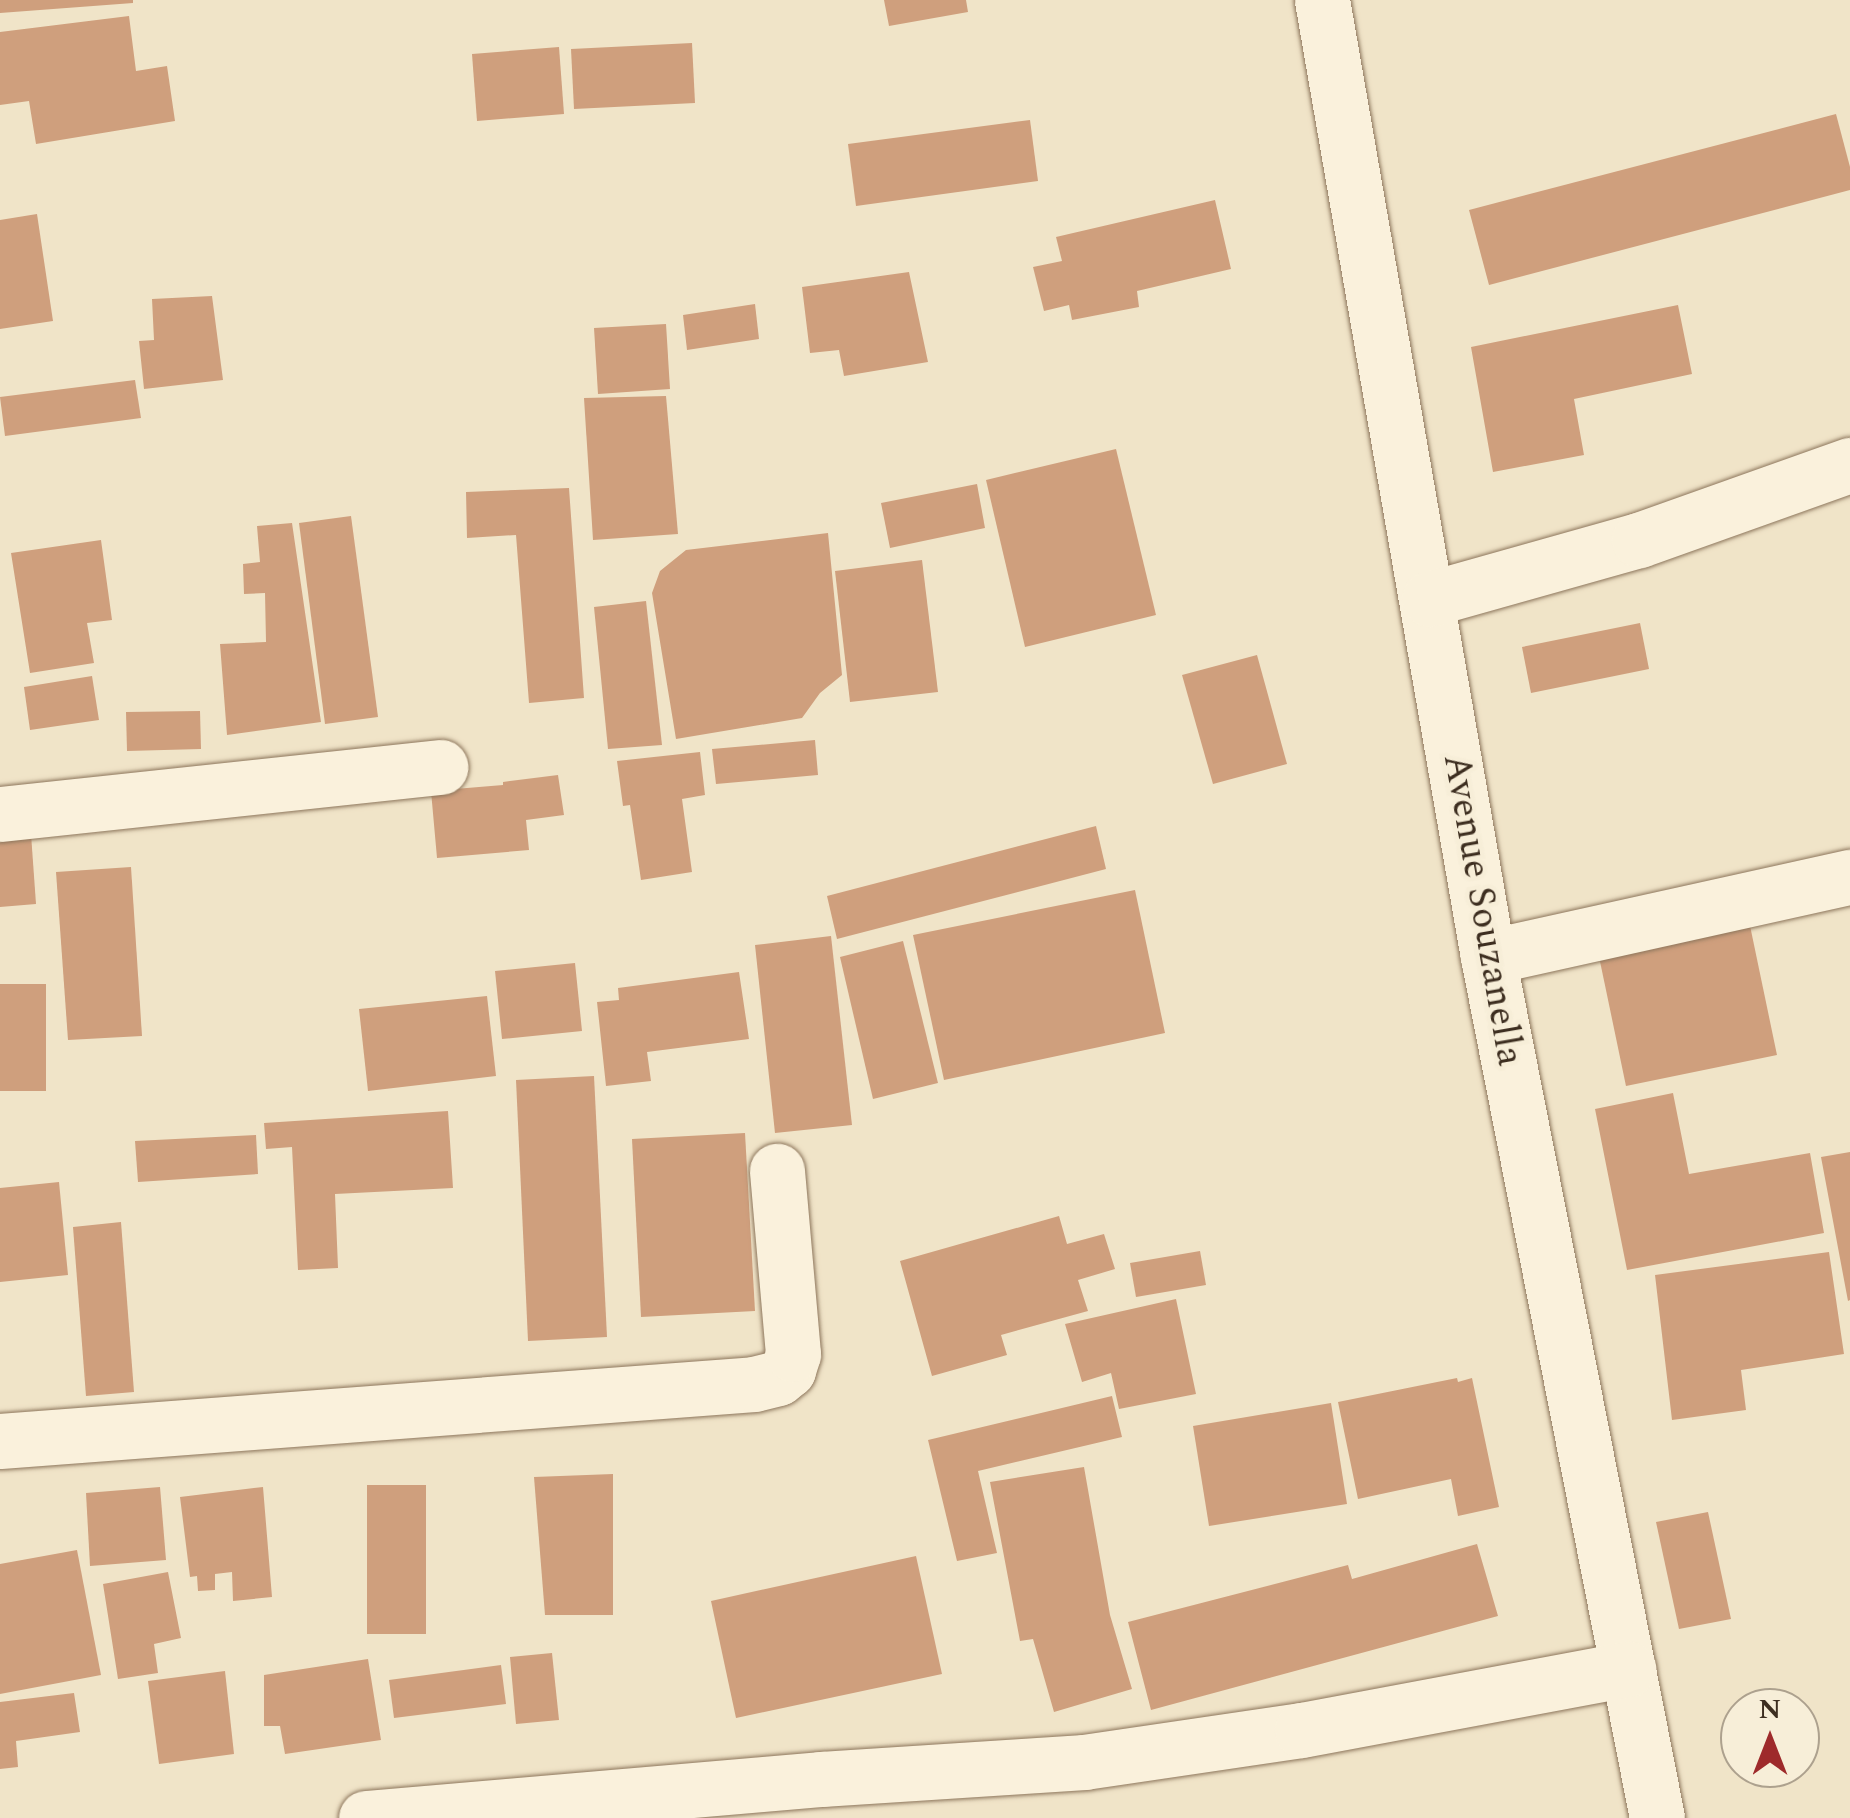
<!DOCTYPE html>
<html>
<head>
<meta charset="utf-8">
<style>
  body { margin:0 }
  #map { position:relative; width:1850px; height:1818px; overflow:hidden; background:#f0e4c8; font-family:Spectral,serif }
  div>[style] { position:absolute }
  .building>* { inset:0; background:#cf9f7d }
  .roads { filter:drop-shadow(0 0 2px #8d765c) drop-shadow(0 0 2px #8d765c) }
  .street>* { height:55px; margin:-27.5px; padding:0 27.5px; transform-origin:27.5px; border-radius:27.5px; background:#faf1dc }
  span { translate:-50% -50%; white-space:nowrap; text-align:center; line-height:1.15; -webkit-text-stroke:9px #f7eed8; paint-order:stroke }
  .street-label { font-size:38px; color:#3d2e20 }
  .north { position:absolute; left:1720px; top:1688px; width:100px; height:100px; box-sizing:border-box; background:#f7eed8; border:2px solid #ada18e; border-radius:50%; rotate:0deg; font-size:28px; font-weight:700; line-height:40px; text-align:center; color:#3d2e20 }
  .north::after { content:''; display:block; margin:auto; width:35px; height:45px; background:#9e2a2b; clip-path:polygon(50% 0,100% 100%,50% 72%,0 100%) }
</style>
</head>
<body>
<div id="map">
  <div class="building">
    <i style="clip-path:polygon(0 0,133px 0,133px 3px,0 13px)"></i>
    <i style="clip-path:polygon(884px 0,966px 0,968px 12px,889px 26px)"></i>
    <i style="clip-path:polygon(129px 16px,136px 71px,167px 66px,175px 121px,36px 144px,29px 101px,0 105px,0 32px)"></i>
    <i style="clip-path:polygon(692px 43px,695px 103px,574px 109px,571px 49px)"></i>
    <i style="clip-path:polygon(559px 47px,564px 114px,477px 121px,472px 54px)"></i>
    <i style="clip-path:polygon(1836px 114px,1850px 167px,1850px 190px,1489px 285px,1469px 210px)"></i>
    <i style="clip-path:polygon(1030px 120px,1038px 181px,856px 206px,848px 144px)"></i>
    <i style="clip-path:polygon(1215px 200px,1231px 269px,1137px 291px,1139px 307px,1072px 320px,1069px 305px,1044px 311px,1033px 267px,1062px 261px,1056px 237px)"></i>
    <i style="clip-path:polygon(37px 214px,53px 321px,0 329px,0 220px)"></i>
    <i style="clip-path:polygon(909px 272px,928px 362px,844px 376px,839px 350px,810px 353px,802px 287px)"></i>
    <i style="clip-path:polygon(212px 296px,223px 380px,144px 389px,139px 341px,154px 340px,152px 299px)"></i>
    <i style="clip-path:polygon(755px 304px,759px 339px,687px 350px,683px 315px)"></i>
    <i style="clip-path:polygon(1678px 305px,1692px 374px,1574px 399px,1584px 455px,1493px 472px,1471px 347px)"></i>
    <i style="clip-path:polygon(666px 324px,670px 389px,598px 394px,594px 328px)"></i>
    <i style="clip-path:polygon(135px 380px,141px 418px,5px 436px,0 397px)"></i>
    <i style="clip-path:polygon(666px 396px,678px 534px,593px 540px,584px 398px)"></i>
    <i style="clip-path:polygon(1116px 449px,1156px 615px,1025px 647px,986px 480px)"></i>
    <i style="clip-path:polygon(977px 484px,985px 528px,890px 548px,881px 503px)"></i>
    <i style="clip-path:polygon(569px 488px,584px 698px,529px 703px,516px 535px,467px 538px,466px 492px)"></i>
    <i style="clip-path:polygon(351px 516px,378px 717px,325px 724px,299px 523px)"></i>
    <i style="clip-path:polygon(292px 523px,321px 722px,227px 735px,220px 644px,266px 642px,265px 593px,244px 594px,243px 564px,260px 562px,257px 526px)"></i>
    <i style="clip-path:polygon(828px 533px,842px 675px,820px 693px,802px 718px,676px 739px,652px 593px,660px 571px,686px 550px)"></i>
    <i style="clip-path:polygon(101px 540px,112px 620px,87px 623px,94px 663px,30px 673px,11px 553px)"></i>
    <i style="clip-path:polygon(922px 560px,938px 692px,850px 702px,835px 571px)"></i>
    <i style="clip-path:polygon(646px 601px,662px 745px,608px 749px,594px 607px)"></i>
    <i style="clip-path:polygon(1640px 623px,1649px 669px,1531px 693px,1522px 647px)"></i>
    <i style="clip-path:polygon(1257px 655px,1287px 764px,1213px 784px,1182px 675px)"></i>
    <i style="clip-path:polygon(92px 676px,99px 720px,30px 730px,24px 687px)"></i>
    <i style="clip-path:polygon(200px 711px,201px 749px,127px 751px,126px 712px)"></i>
    <i style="clip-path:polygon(815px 740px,818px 775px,716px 784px,712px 749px)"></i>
    <i style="clip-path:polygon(700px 752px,705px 795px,682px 799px,692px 872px,641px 880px,630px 805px,623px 806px,617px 761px)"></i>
    <i style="clip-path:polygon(558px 775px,564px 815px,526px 820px,529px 850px,437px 858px,431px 791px,503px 785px,503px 782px)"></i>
    <i style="clip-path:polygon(30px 820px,36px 904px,0 907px,0 822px)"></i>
    <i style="clip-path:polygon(1096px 826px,1106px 869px,837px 939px,827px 896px)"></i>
    <i style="clip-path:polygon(131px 867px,142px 1036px,68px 1040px,56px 872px)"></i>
    <i style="clip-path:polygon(1135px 890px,1165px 1033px,944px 1080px,913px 935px)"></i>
    <i style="clip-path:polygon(1748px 916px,1777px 1055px,1626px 1086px,1597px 947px)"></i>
    <i style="clip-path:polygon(831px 936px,852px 1125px,775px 1133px,755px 945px)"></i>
    <i style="clip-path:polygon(903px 941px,938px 1083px,873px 1099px,840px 957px)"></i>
    <i style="clip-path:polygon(575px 963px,582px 1031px,502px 1039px,495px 971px)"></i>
    <i style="clip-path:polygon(739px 972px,749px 1039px,647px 1052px,651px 1081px,606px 1086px,597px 1002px,619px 1000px,618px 988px)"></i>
    <i style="clip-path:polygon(0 984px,46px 984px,46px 1091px,0 1091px)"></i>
    <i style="clip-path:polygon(487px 996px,496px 1076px,368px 1091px,359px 1009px)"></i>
    <i style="clip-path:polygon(594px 1076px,607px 1337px,528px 1341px,516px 1080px)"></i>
    <i style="clip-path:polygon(1673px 1093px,1689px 1174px,1810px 1153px,1824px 1233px,1627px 1270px,1595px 1109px)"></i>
    <i style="clip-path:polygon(448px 1111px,453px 1188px,335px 1194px,338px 1268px,298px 1270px,292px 1147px,266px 1149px,264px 1123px)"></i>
    <i style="clip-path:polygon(745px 1133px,755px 1311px,641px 1317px,632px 1139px)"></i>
    <i style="clip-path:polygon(256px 1135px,258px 1174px,138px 1182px,135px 1141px)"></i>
    <i style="clip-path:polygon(1850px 1152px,1850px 1300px,1848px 1301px,1821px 1157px)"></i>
    <i style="clip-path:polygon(59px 1182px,68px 1275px,0 1282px,0 1188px)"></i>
    <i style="clip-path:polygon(1059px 1216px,1067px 1244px,1104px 1234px,1115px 1269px,1078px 1280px,1088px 1311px,1001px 1335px,1007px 1355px,932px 1376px,900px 1261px)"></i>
    <i style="clip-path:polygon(121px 1222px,134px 1392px,86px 1396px,73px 1227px)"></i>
    <i style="clip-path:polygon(1200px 1251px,1206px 1285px,1136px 1297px,1130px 1263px)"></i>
    <i style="clip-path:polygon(1829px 1252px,1844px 1354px,1741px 1370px,1746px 1410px,1672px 1420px,1655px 1275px)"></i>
    <i style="clip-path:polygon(1176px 1299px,1196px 1394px,1119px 1409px,1111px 1373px,1082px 1382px,1065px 1324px)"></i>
    <i style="clip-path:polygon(1457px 1378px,1458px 1382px,1472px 1378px,1499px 1507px,1458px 1516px,1451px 1479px,1358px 1499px,1338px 1402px)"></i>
    <i style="clip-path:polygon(1112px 1396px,1122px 1437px,978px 1471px,997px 1553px,957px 1561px,928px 1440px)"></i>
    <i style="clip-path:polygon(1331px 1403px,1347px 1504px,1209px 1526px,1193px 1426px)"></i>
    <i style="clip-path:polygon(1084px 1467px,1110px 1615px,1132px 1689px,1054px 1712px,1033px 1639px,1020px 1641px,990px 1482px)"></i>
    <i style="clip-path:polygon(613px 1474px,613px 1615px,545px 1615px,534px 1477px)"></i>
    <i style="clip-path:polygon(367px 1485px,426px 1485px,426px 1634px,367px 1634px)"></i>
    <i style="clip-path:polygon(160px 1487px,166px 1560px,90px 1566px,86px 1493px)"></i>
    <i style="clip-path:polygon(263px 1487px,272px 1597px,233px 1601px,232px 1572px,215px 1574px,215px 1590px,198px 1591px,197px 1576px,190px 1577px,180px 1497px)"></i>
    <i style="clip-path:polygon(1708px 1512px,1731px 1619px,1679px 1629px,1656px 1522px)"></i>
    <i style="clip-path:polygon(1477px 1544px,1498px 1616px,1151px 1710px,1128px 1622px,1348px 1565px,1352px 1579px)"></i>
    <i style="clip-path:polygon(77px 1550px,101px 1675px,0 1694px,0 1564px)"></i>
    <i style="clip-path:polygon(916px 1556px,942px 1674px,736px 1718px,711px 1601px)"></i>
    <i style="clip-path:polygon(168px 1572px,181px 1638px,154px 1644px,158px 1673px,118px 1679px,103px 1584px)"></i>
    <i style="clip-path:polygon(552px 1653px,559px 1720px,516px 1724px,510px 1657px)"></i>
    <i style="clip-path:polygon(368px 1659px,381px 1740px,285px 1754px,280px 1726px,264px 1726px,264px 1675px)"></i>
    <i style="clip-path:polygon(501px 1665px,506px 1704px,394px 1718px,389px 1680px)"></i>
    <i style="clip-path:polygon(225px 1671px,234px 1754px,159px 1764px,148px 1681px)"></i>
    <i style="clip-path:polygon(74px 1693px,80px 1732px,16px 1741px,18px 1767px,0 1769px,0 1702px)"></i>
  </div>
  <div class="roads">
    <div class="street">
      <i style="left:1322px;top:0;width:971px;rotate:80.16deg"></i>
      <i style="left:1488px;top:957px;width:877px;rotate:78.89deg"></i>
      <i style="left:1429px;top:599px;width:218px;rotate:-15.7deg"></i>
      <i style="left:1639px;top:540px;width:224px;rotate:-19.6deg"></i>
      <i style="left:0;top:814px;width:443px;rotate:-6.1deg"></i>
      <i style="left:1488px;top:957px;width:371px;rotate:-12.5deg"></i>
      <i style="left:0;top:1441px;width:756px;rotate:-4.32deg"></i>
      <i style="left:754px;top:1384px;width:25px;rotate:-14deg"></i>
      <i style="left:778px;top:1378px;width:13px;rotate:-39deg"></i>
      <i style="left:788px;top:1370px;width:17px;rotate:-73deg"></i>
      <i style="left:793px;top:1354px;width:184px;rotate:-95deg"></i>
      <i style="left:366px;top:1818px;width:457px;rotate:-4.9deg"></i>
      <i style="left:821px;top:1779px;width:264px;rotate:-3.7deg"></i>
      <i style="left:1084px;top:1762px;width:220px;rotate:-8.4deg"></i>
      <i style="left:1302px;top:1730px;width:332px;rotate:-10.6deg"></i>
    </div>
  </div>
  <div class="street-label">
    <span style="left:1482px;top:910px;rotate:80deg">Avenue Souzanella</span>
  </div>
  <div class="north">N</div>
</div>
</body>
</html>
